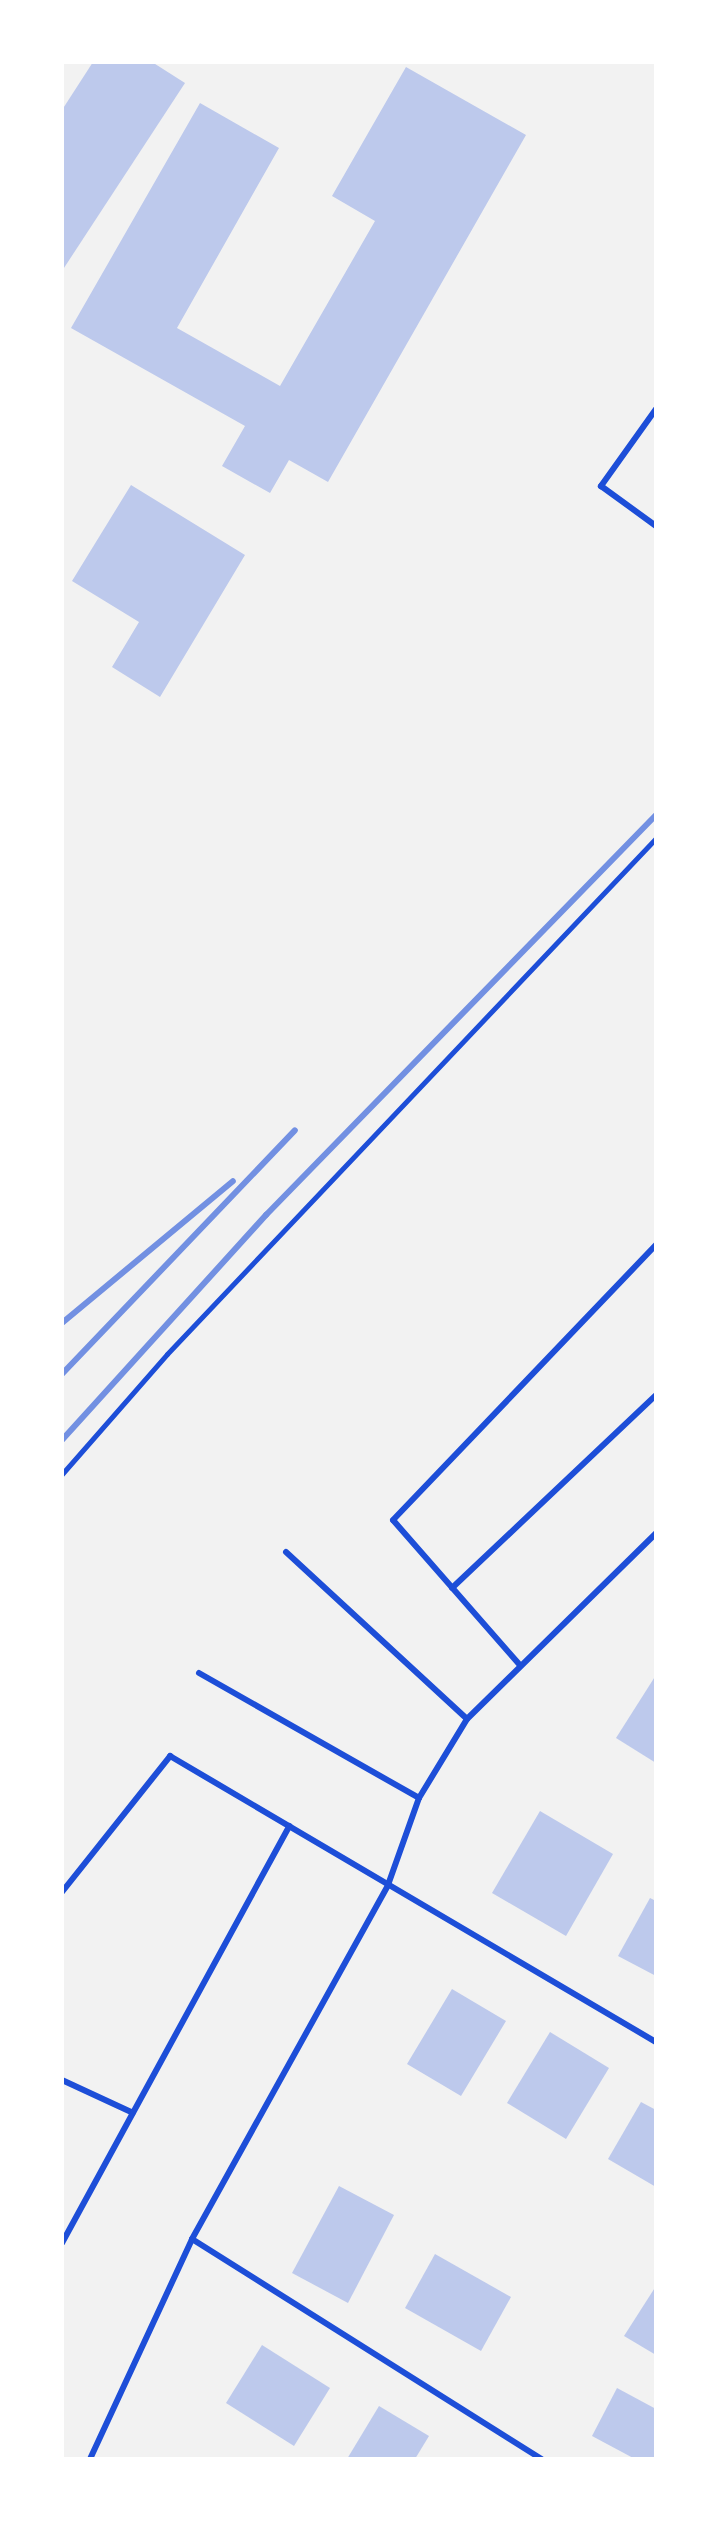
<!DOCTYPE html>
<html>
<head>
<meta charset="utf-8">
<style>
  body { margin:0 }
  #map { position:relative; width:718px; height:2521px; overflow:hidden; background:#f2f2f2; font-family:"Fira Sans",sans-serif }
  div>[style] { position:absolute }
  .building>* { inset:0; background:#bdc9ec }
  .path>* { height:5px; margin:-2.5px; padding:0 2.5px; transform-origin:2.5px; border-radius:2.5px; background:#1d4ed8 }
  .service>* { height:6px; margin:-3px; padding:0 3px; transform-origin:3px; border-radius:3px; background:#1d4ed8 }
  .rail>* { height:6px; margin:-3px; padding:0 3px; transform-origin:3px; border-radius:3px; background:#7290e2 }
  span { translate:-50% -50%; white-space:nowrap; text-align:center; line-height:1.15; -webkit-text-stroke:8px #fff; paint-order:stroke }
  .frame { position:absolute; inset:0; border:64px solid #fff; pointer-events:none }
</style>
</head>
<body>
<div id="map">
  <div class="building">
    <i style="clip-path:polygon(93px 62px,152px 62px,185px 83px,62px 271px,62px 110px)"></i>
    <i style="clip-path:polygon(406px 67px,526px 135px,328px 482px,289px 460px,270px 493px,222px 466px,245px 426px,71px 328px,200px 103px,279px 148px,177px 328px,280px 386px,375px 221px,332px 196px)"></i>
    <i style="clip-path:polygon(131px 485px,245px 555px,160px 697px,112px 667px,139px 622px,72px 581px)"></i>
    <i style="clip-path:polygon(656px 1675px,656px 1763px,616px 1738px)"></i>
    <i style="clip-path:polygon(540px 1811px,613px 1854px,566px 1936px,492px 1893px)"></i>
    <i style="clip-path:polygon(650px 1898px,656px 1901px,656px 1976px,618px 1956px)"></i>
    <i style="clip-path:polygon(452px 1989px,506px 2021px,461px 2096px,407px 2064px)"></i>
    <i style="clip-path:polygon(550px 2032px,609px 2068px,566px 2139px,507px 2103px)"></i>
    <i style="clip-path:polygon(641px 2102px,656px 2110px,656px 2187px,608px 2159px)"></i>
    <i style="clip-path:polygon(339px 2186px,394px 2215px,348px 2303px,292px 2273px)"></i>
    <i style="clip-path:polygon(435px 2254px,511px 2297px,481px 2351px,405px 2308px)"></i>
    <i style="clip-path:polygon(656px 2286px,656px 2355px,624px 2336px)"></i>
    <i style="clip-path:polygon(262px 2345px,330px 2388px,294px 2446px,226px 2403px)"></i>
    <i style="clip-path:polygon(617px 2388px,656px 2409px,656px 2459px,635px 2459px,592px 2436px)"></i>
    <i style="clip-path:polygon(379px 2406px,429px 2436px,415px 2459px,347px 2459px)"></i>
  </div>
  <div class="path">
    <i style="left:62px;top:1474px;width:159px;rotate:-48.8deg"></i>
    <i style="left:167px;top:1354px;width:711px;rotate:-46.54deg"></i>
  </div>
  <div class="service">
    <i style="left:656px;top:409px;width:95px;rotate:125.5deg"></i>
    <i style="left:601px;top:486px;width:68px;rotate:36deg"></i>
    <i style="left:286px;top:1552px;width:246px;rotate:42.7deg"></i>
    <i style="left:452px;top:1588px;width:281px;rotate:-43.4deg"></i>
    <i style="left:519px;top:1664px;width:191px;rotate:-131.2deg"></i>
    <i style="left:393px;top:1520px;width:381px;rotate:-46.3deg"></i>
    <i style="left:199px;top:1673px;width:253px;rotate:29.6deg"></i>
    <i style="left:62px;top:1892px;width:174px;rotate:-51.5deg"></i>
    <i style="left:170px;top:1756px;width:564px;rotate:30.48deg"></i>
    <i style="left:62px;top:2080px;width:78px;rotate:24.9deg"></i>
    <i style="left:192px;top:2239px;width:413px;rotate:32.2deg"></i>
    <i style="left:62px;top:2243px;width:475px;rotate:-61.4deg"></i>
    <i style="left:90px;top:2459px;width:242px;rotate:-65.1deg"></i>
    <i style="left:192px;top:2239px;width:405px;rotate:-61deg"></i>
    <i style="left:388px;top:1885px;width:92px;rotate:-70.4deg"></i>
    <i style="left:419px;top:1798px;width:92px;rotate:-58.7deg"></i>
    <i style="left:467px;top:1719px;width:265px;rotate:-44.5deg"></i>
  </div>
  <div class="rail">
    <i style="left:62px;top:1323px;width:222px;rotate:-39.7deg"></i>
    <i style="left:62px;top:1374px;width:337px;rotate:-46.3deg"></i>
    <i style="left:62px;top:1440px;width:304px;rotate:-47.8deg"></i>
    <i style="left:266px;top:1215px;width:559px;rotate:-45.73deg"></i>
  </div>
  <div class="frame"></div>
</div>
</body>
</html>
